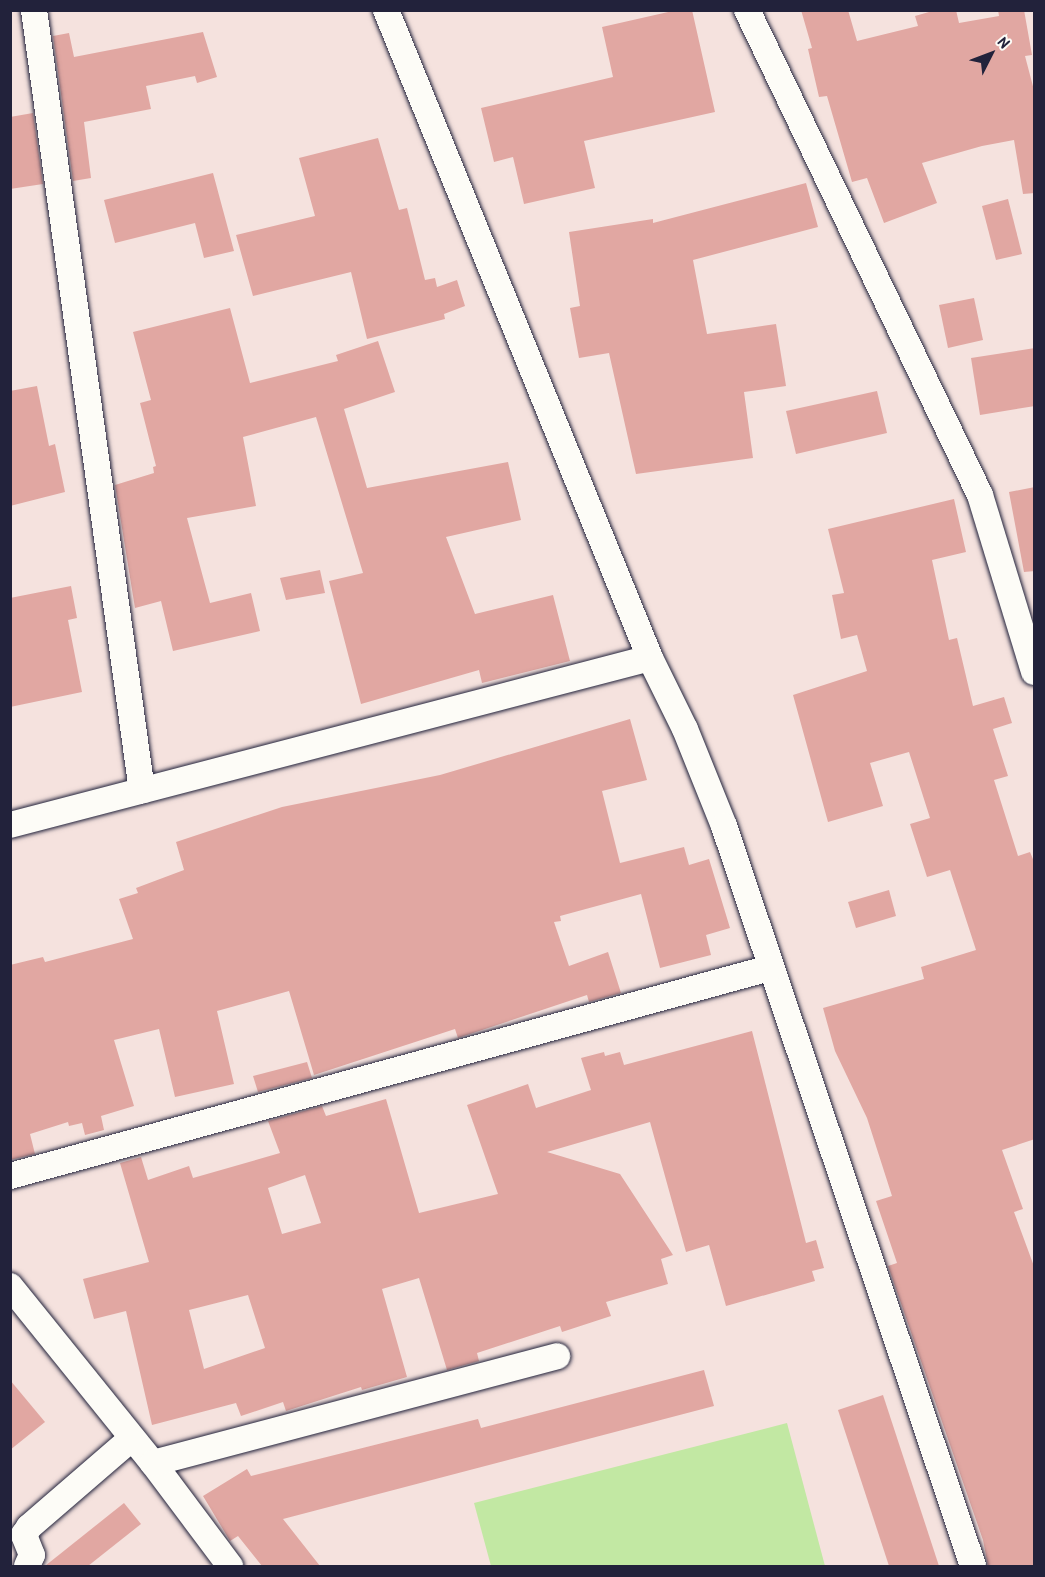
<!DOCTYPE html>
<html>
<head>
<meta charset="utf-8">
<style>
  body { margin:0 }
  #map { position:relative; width:1045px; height:1577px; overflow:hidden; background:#f5e2de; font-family:"Patrick Hand",sans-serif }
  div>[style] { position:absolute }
  .green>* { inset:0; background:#c2e8a3 }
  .building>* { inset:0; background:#e1a7a2 }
  .roads { filter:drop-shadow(0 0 2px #22223b) drop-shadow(0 0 2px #22223b) }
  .minor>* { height:26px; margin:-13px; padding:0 13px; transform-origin:13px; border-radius:13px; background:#fdfcf7 }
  span { translate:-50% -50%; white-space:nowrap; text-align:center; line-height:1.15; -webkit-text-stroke:5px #fdfcf7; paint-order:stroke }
  .frame { position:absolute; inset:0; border:12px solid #22223b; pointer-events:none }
  .north { position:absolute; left:961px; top:24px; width:60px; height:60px; -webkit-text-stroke:4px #fdfcf7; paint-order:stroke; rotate:48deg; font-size:16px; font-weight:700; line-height:24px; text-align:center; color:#22223b }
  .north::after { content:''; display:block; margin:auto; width:21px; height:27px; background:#22223b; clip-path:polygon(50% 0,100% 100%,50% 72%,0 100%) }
</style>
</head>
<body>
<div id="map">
  <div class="green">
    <i style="clip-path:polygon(787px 1423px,825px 1566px,491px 1566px,474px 1503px)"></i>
  </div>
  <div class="building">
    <i style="clip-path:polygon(677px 10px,692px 10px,715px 112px,584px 141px,595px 188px,524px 204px,513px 157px,494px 162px,481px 108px,613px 77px,602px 27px)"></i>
    <i style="clip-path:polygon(801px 10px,848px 10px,857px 41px,918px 26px,915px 16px,936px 10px,956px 10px,959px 23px,999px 16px,998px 10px,1024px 10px,1032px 55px,1025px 56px,1035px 94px,1035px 193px,1023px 194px,1014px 140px,982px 146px,922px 163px,937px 203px,884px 223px,867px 178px,852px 182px,827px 96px,819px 97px,808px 49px,812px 48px)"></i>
    <i style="clip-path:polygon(203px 32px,217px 77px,197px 83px,195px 76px,146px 86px,151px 109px,84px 122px,91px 178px,73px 181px,53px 36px,69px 33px,74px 57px)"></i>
    <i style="clip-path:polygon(33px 113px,43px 184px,10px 189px,10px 117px)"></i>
    <i style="clip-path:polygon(378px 138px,399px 210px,407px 208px,425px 280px,435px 278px,437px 287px,457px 280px,465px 306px,444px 314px,445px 319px,367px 339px,351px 272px,253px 296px,236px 235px,315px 216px,299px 158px)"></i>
    <i style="clip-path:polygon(213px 173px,234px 251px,204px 258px,195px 223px,115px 243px,104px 200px)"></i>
    <i style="clip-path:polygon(806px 183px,818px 227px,693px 260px,707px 334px,776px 324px,786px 386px,744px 392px,753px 458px,636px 474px,609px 353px,579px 358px,570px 308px,580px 306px,569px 232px,653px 219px,653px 223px)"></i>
    <i style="clip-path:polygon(1008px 199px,1022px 254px,996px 260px,982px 206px)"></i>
    <i style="clip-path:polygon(974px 298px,983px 340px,948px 348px,939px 305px)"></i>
    <i style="clip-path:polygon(230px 308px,250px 383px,338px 361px,336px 355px,378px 341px,395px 392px,344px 409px,367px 488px,508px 462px,521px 520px,446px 537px,475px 614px,553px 595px,570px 661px,482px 683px,479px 670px,361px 704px,329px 581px,363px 573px,316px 417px,243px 437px,256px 506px,187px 518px,210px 603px,251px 593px,260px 631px,173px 651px,161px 601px,135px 608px,115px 485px,154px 473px,153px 467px,156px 466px,140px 403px,151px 400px,133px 332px)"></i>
    <i style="clip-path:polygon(1035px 348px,1035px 406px,980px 415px,971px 358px)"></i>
    <i style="clip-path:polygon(37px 386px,49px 446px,55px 444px,65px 492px,10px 506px,10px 391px)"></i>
    <i style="clip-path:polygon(877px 391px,887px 433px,796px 454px,786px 411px)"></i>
    <i style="clip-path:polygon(1035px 487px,1035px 571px,1024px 572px,1009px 492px)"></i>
    <i style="clip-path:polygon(954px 499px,966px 552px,932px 560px,949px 640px,957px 638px,973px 706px,1004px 697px,1012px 723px,993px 729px,1008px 776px,994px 780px,1018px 856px,1030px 852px,1035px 864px,1035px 1139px,1002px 1150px,1023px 1209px,1014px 1212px,1035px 1269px,1035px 1566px,988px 1566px,983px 1540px,888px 1266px,897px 1263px,876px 1201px,892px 1196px,867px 1118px,835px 1051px,823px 1008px,924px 979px,921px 967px,976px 950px,950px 870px,927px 877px,910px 824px,930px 818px,909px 752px,870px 763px,883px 806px,828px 822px,793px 695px,867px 671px,857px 635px,841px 639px,832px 595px,844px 593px,828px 529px)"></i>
    <i style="clip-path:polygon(320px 570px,325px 593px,286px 600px,280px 578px)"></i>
    <i style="clip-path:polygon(71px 586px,77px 618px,68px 620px,82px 692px,10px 707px,10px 598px)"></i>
    <i style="clip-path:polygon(630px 719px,647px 780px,602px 791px,620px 863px,684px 847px,689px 865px,709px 859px,730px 928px,706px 935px,711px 955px,660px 968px,641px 894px,560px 916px,561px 921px,554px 922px,569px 966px,608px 952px,621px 993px,589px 1002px,587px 995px,458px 1038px,455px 1029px,314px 1075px,289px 991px,217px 1011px,234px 1084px,175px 1097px,159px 1029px,114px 1040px,134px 1106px,101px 1116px,104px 1130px,85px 1135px,82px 1123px,69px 1126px,68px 1122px,30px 1134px,35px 1154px,10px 1160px,10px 965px,43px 957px,45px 962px,133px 939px,119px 899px,138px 893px,136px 888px,184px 870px,176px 842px,282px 807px,440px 775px)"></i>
    <i style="clip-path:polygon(889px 890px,896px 916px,856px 928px,848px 902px)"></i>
    <i style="clip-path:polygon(evenodd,752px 1031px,806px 1243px,816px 1240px,824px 1268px,812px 1271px,815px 1281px,726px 1306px,709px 1245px,686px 1252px,650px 1122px,547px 1152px,620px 1174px,673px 1255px,661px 1259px,668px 1284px,606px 1302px,611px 1316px,562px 1332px,560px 1326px,477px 1353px,479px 1361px,447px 1370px,419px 1278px,382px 1289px,407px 1377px,362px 1390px,361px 1387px,286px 1411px,283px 1402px,241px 1416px,236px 1403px,152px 1425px,126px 1311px,94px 1319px,83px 1279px,149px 1262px,120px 1163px,141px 1157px,148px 1180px,189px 1166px,193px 1178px,280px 1153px,268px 1121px,322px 1106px,326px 1116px,386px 1099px,419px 1213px,498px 1194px,467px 1105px,528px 1084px,536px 1108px,591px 1090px,581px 1058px,604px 1052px,605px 1056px,620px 1052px,624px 1065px,752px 1031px,305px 1175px,321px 1223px,282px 1234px,268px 1188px,305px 1175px,752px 1031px,248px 1295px,265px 1348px,204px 1369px,189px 1310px,248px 1295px)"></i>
    <i style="clip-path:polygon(307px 1062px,312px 1078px,258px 1092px,253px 1076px)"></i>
    <i style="clip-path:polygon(704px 1370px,714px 1406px,283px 1519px,320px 1566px,262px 1566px,238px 1536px,230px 1541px,203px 1496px,247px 1469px,251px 1476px,478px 1419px,481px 1428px)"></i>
    <i style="clip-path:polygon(10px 1380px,45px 1422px,10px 1450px)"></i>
    <i style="clip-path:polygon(883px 1395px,939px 1566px,889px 1566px,838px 1410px)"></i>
    <i style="clip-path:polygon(124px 1503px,141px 1524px,88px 1566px,45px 1566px)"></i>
  </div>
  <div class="roads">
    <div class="minor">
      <i style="left:34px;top:10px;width:788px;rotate:82.13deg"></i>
      <i style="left:386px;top:10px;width:700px;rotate:67.83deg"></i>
      <i style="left:650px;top:658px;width:79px;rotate:63.8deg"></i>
      <i style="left:685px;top:729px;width:105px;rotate:68.1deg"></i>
      <i style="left:724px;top:826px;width:781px;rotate:71.4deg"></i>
      <i style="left:747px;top:10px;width:538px;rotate:64.34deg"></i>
      <i style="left:980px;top:495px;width:185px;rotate:73deg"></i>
      <i style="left:10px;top:825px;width:661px;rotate:-14.62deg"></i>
      <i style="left:10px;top:1176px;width:788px;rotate:-15.31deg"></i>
      <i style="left:10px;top:1286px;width:228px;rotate:51.1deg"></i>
      <i style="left:153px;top:1463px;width:129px;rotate:53.2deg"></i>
      <i style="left:153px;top:1463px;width:418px;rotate:-14.8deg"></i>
      <i style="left:27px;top:1566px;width:12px;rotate:-66deg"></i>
      <i style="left:32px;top:1555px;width:22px;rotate:-112deg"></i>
      <i style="left:24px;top:1535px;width:9px;rotate:-58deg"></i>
      <i style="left:29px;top:1527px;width:136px;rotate:-40.8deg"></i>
    </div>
  </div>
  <div class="frame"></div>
  <div class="north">N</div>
</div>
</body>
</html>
